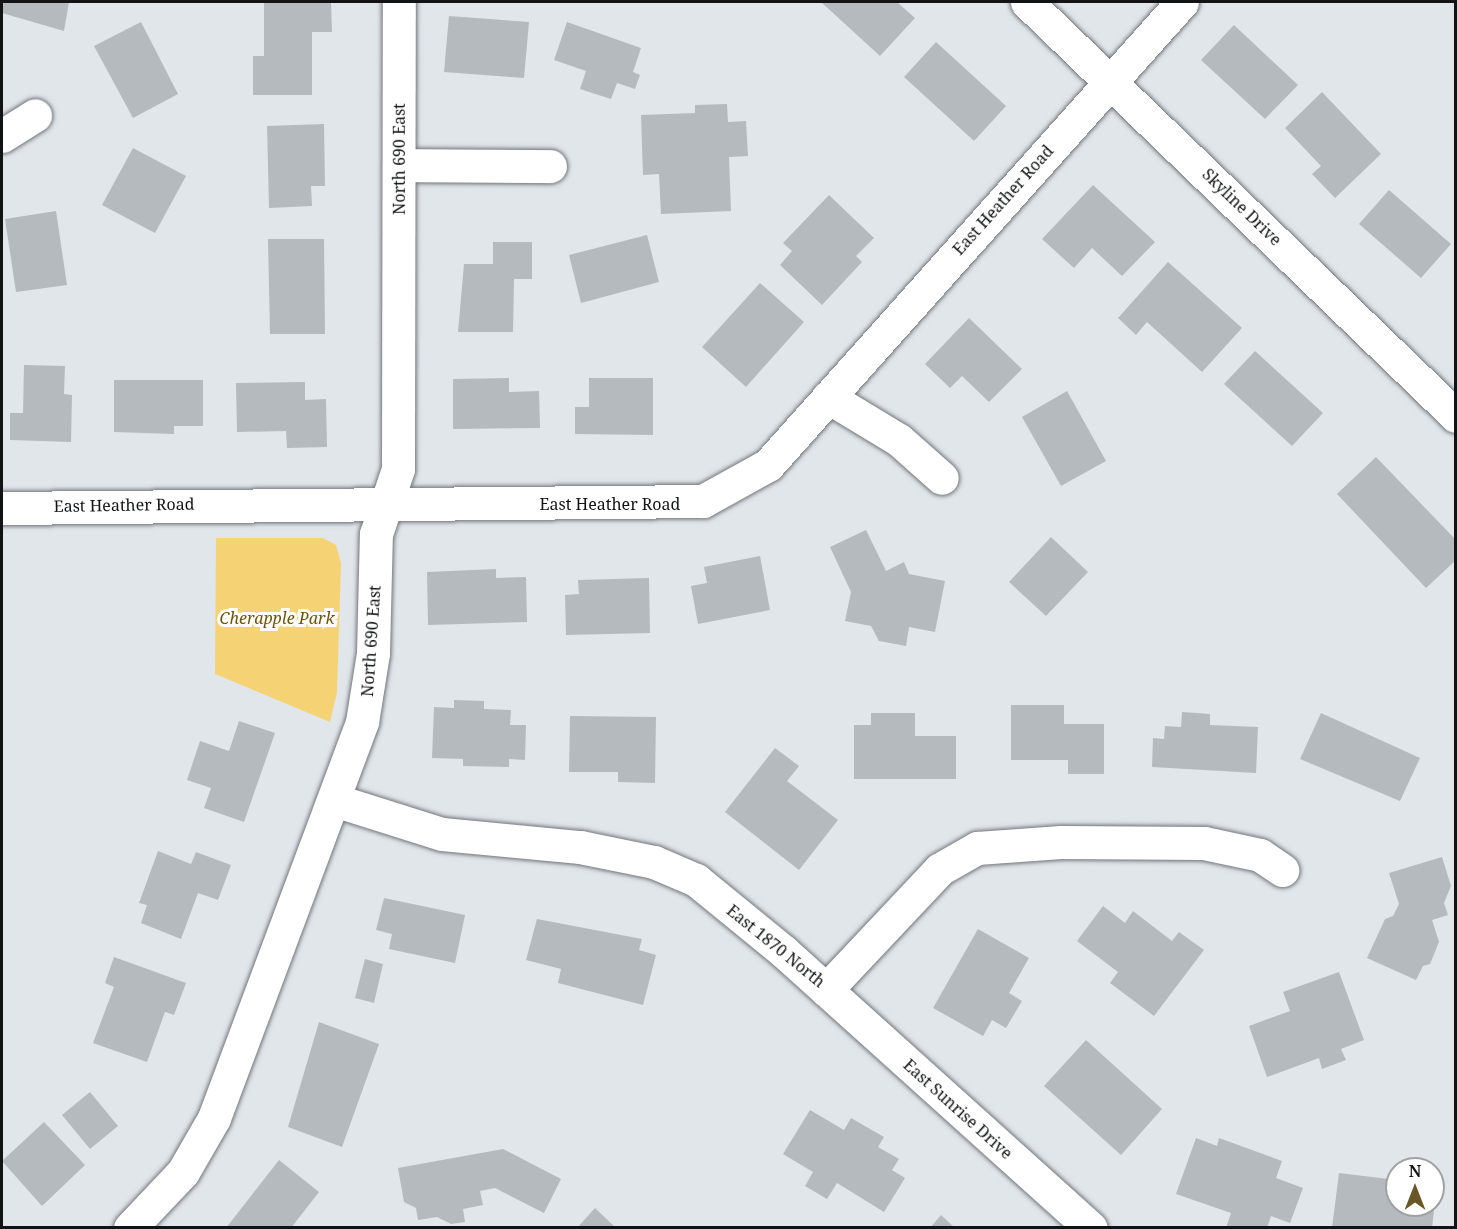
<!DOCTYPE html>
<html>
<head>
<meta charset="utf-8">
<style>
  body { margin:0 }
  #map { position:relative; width:1457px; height:1229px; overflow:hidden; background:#e1e6eb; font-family:"Noto Serif",serif }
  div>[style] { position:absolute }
  .green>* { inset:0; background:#f5d273 }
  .building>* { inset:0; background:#b5babf }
  .roads { filter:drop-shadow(0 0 2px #72767b) drop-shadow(0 0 2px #72767b) }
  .minor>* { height:33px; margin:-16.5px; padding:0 16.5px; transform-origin:16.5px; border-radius:16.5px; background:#fff }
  span { translate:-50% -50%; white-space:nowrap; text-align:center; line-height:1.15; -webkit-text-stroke:6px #fff; paint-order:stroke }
  .street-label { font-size:16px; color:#111315 }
  .park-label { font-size:16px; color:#6c5506; font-style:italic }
  .frame { position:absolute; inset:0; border:3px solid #111315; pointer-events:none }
  .north { position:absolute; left:1385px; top:1157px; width:60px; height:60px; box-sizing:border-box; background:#fff; border:2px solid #a0a1a1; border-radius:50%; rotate:0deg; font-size:16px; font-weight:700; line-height:24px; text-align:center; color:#111315 }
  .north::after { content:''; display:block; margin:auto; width:21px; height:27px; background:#695725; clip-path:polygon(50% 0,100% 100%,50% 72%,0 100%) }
</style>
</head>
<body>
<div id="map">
  <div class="green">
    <i style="clip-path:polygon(216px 538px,323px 538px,336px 545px,341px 563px,337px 692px,330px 722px,215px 674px)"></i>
  </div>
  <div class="building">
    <i style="clip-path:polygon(2px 2px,69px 2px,64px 31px,2px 13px)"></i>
    <i style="clip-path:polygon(264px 2px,331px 2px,332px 32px,312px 32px,312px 95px,253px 95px,253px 56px,264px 56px)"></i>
    <i style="clip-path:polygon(821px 2px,897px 2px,915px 18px,880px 56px)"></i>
    <i style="clip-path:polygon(449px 16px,529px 22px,524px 78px,444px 72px)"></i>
    <i style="clip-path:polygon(141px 22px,178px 94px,133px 118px,94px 46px)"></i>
    <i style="clip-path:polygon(567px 22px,641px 48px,633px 72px,640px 75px,635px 89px,617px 83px,611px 99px,580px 89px,586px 71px,554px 60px)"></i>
    <i style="clip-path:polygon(1234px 25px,1298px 85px,1265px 119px,1201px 60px)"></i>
    <i style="clip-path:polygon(936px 42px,1006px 106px,974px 141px,904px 77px)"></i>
    <i style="clip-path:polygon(1322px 92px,1381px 154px,1335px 198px,1312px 174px,1321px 166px,1285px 128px)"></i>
    <i style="clip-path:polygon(727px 104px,728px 122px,746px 121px,748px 156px,729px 157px,731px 211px,661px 214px,659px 174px,643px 175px,641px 115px,695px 113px,695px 105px)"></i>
    <i style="clip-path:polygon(324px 124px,325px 186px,311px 186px,312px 206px,269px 208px,267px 126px)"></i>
    <i style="clip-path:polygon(133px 148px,186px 176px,155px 233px,102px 205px)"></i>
    <i style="clip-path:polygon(1093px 185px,1155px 242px,1122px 276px,1092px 248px,1074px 268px,1042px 239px)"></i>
    <i style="clip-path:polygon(1389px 190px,1451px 244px,1421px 278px,1359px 224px)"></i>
    <i style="clip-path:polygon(829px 195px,874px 238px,856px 256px,862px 262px,822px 305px,780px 265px,792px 251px,783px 243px)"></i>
    <i style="clip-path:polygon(56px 211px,67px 285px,16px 292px,5px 219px)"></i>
    <i style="clip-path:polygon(647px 235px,659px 282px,581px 303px,569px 255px)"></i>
    <i style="clip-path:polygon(268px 239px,324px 239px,325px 334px,270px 334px)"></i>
    <i style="clip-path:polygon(493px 242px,532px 242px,532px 279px,514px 279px,513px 332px,458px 332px,464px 264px,493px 264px)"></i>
    <i style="clip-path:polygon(1168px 262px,1242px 328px,1202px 372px,1147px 322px,1136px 335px,1118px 318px)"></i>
    <i style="clip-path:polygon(760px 283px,804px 322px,746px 387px,702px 347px)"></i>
    <i style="clip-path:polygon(969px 318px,1022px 369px,989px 402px,962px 376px,950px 388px,925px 364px)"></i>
    <i style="clip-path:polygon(1255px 351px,1323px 413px,1292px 446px,1224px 384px)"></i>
    <i style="clip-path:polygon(24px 365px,65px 366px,64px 394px,72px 395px,71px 442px,10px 440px,10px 413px,23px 413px)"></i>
    <i style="clip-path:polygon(509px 378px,509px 392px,539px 391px,540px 428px,453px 429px,453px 379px)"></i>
    <i style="clip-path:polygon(589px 378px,653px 378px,653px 435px,575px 434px,575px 407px,589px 407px)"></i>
    <i style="clip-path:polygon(114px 380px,203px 380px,203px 426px,174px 426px,174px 434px,114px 432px)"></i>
    <i style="clip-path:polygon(305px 382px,305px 400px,326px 399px,327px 447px,287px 448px,286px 431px,237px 432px,236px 383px)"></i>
    <i style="clip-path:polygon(1067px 391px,1106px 461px,1061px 486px,1022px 417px)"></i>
    <i style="clip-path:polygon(1376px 457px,1456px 540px,1456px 560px,1426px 588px,1337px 494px)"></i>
    <i style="clip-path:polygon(866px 530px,886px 571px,904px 562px,909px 574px,945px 581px,935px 632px,909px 627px,906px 646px,879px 641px,871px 626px,845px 621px,851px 592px,830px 547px)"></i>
    <i style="clip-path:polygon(1051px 537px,1088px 572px,1046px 616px,1009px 582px)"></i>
    <i style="clip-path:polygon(760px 556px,770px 610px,698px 624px,691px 586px,707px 583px,704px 567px)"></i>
    <i style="clip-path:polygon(496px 569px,496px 578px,526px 577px,527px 622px,428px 625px,427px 572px)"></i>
    <i style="clip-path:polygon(649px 578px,650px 633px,566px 635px,565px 595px,579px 594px,578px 580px)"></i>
    <i style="clip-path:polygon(454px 700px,484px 701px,484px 709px,511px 710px,510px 725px,526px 725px,525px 760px,509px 759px,509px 767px,463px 766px,463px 759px,432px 758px,434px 707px,454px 708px)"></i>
    <i style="clip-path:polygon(1011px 705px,1064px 705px,1064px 724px,1104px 724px,1104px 774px,1068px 774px,1068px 760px,1011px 760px)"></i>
    <i style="clip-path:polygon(1182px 712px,1210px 714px,1210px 725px,1258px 727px,1256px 773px,1152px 767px,1153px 738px,1164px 739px,1165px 726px,1181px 727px)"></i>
    <i style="clip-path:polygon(871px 713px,915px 713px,915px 736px,956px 736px,956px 779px,854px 779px,854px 725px,871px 725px)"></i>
    <i style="clip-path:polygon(1321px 713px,1420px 758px,1400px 801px,1300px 759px)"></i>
    <i style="clip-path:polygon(570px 716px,656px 717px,655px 783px,618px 782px,618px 772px,569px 772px)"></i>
    <i style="clip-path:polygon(239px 721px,275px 733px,244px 822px,204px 808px,211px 788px,187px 780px,200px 741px,229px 751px)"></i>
    <i style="clip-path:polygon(775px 748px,799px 766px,787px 781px,838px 820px,799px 870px,725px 812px)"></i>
    <i style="clip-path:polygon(158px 851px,191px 864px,196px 852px,231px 865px,218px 900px,198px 893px,181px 939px,141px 923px,147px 905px,139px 903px)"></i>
    <i style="clip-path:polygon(1442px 857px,1451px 886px,1444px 903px,1448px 915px,1432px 920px,1439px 942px,1430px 964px,1423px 966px,1416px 980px,1367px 958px,1385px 919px,1393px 916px,1399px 904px,1389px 873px)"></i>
    <i style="clip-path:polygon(384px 898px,465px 915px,455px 963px,389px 949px,392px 934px,376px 930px)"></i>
    <i style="clip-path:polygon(1103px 906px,1125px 923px,1133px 911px,1172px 941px,1179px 932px,1204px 950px,1154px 1016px,1110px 983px,1118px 972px,1077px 941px)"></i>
    <i style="clip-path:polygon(537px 919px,642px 939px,639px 950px,656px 955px,643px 1005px,558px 983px,561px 969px,526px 960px)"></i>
    <i style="clip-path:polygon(978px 929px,1029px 958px,1009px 993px,1022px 1001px,1006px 1028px,992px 1020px,983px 1036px,933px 1008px)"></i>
    <i style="clip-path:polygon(114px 957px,186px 983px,174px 1015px,165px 1012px,147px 1062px,93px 1043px,114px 987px,105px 983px)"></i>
    <i style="clip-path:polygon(365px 959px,383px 964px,374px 1003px,355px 998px)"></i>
    <i style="clip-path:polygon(1339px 972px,1364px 1040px,1341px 1049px,1346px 1060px,1322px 1069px,1319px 1058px,1267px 1077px,1249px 1026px,1290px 1011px,1283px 992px)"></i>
    <i style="clip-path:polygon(319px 1022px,379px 1044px,342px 1147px,288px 1127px)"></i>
    <i style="clip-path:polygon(1086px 1040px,1162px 1109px,1121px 1155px,1044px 1086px)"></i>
    <i style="clip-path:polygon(90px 1092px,118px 1126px,90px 1149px,62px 1115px)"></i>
    <i style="clip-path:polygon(810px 1110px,844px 1130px,851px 1118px,884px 1137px,878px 1147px,899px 1159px,892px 1170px,905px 1178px,884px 1212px,837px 1183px,827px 1199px,805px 1186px,813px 1172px,783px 1154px)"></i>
    <i style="clip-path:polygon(44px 1122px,85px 1165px,42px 1206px,2px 1161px)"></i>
    <i style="clip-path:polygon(1196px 1138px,1217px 1146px,1219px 1138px,1282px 1161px,1276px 1178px,1303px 1188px,1290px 1223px,1271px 1216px,1267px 1228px,1226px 1228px,1231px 1213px,1176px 1194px)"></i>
    <i style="clip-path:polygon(503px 1149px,561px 1179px,544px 1213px,495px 1188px,480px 1191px,483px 1205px,463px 1209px,465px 1222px,451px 1224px,437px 1217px,418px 1220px,416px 1208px,404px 1202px,398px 1168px)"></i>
    <i style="clip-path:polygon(279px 1160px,319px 1192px,291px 1228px,226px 1228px)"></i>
    <i style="clip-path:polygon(1339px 1173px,1397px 1180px,1397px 1205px,1433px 1205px,1437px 1185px,1432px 1228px,1332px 1228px)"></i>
    <i style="clip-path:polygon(595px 1208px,616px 1228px,577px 1228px)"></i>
    <i style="clip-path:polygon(941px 1215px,955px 1228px,930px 1228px)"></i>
  </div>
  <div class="roads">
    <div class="minor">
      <i style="left:1027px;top:2px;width:596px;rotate:43.98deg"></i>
      <i style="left:2px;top:136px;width:39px;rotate:-32deg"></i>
      <i style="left:399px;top:165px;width:151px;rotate:0.4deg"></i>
      <i style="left:828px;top:397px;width:83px;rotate:31.2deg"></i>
      <i style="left:899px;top:440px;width:57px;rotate:41.5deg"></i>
      <i style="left:2px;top:508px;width:701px;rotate:-0.57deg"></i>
      <i style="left:703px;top:501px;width:74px;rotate:-29deg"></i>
      <i style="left:768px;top:465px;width:621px;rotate:-48.2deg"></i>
      <i style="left:334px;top:800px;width:113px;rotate:17.5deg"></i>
      <i style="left:442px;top:834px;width:139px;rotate:5.4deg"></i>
      <i style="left:580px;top:847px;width:76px;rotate:11.5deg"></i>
      <i style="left:654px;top:862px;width:46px;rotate:23.2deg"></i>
      <i style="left:696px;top:880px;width:112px;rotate:39.2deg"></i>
      <i style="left:783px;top:951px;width:414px;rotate:42deg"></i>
      <i style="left:826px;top:990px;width:166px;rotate:-46.7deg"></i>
      <i style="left:940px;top:869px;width:43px;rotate:-29.6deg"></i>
      <i style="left:977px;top:848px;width:84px;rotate:-4.1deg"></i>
      <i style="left:1061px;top:842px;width:143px;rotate:0.4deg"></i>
      <i style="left:1204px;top:843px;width:57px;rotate:12.1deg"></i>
      <i style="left:1260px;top:855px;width:27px;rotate:34deg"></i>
      <i style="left:130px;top:1228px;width:77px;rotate:-46.6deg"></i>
      <i style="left:183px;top:1172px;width:62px;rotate:-60.1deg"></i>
      <i style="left:214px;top:1118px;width:423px;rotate:-69.5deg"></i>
      <i style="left:362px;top:722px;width:70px;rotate:-80.9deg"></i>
      <i style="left:373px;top:653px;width:119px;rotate:-88.6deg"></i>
      <i style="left:376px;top:534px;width:69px;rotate:-71.3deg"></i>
      <i style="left:398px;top:469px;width:467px;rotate:-89.9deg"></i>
    </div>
  </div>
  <div class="street-label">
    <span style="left:399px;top:159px;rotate:-90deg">North 690 East</span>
    <span style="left:1003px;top:200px;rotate:-48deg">East Heather Road</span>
    <span style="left:1242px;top:207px;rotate:44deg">Skyline Drive</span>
    <span style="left:610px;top:504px">East Heather Road</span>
    <span style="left:124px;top:505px;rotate:-1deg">East Heather Road</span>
    <span style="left:371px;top:641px;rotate:-86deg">North 690 East</span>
    <span style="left:776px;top:946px;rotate:39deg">East 1870 North</span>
    <span style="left:958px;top:1109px;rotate:42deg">East Sunrise Drive</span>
  </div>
  <div class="park-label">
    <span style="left:277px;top:618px">Cherapple Park</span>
  </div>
  <div class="frame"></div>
  <div class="north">N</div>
</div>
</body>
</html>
